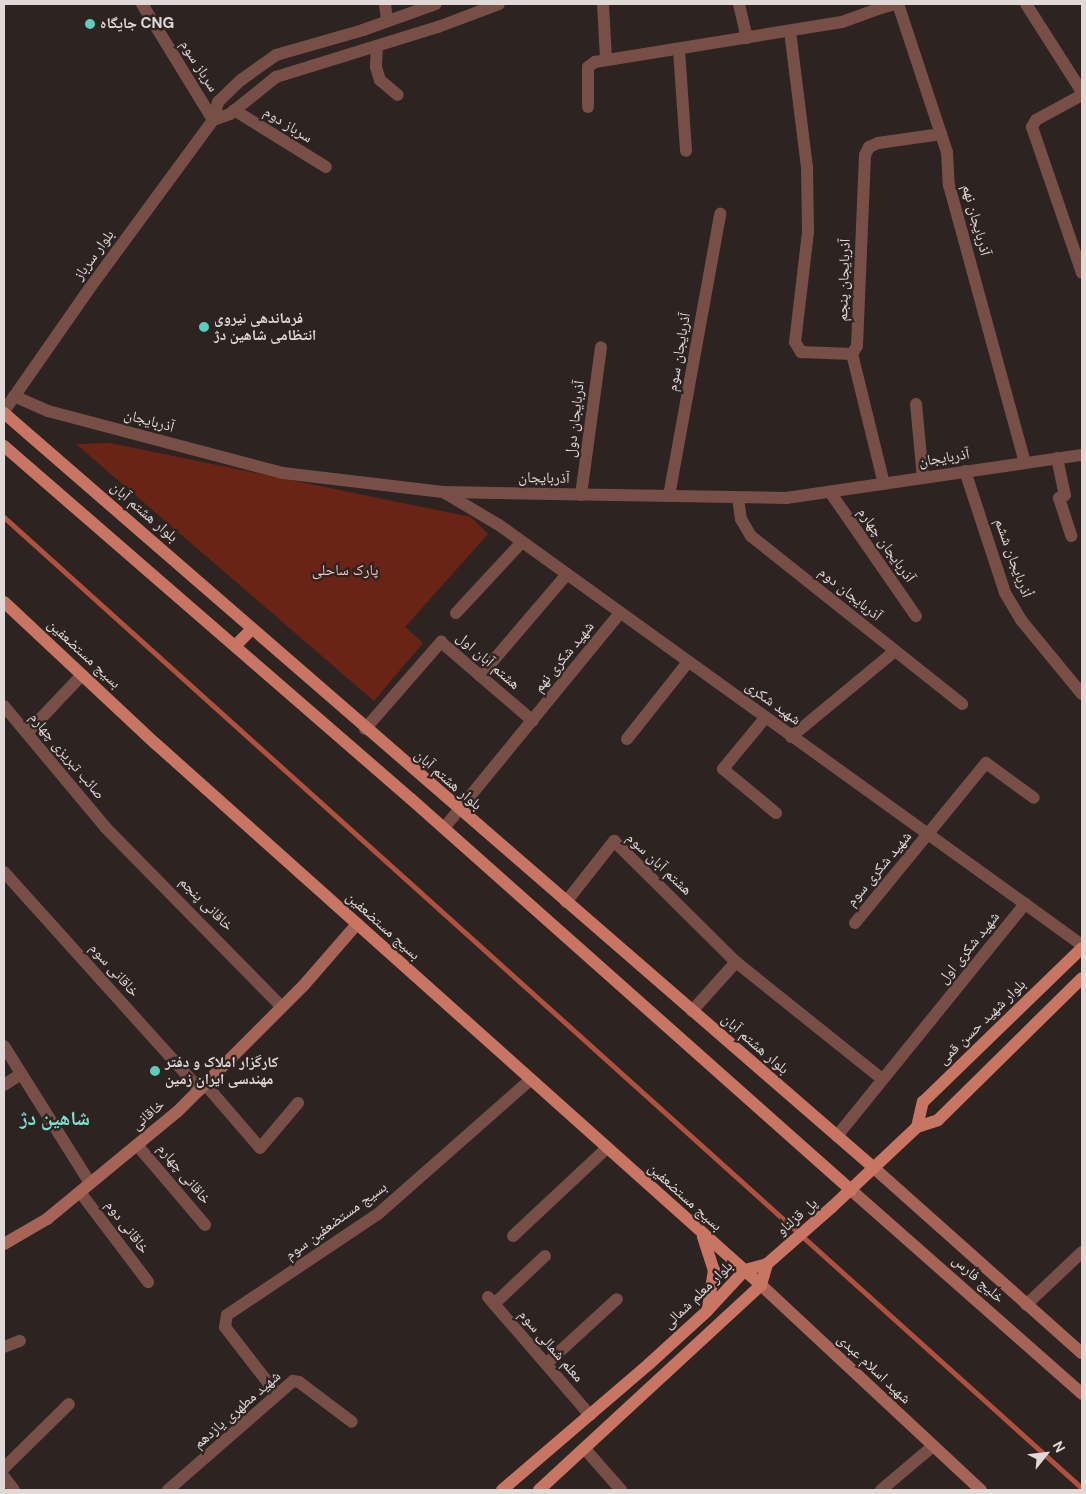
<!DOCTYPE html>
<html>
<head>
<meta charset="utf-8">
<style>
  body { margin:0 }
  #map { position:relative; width:1086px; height:1494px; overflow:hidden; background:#2d2321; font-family:"DM Sans","Noto Naskh Arabic",sans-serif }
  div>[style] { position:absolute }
  .green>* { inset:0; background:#692416 }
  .stream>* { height:4.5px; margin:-2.25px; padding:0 2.25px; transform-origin:2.25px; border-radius:2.25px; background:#af513e }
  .minor>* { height:12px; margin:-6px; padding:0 6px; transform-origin:6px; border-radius:6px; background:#774f46 }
  .tertiary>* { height:12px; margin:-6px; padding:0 6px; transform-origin:6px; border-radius:6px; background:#774f46 }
  .secondary>* { height:12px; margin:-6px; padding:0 6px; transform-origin:6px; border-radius:6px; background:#a56456 }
  .primary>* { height:12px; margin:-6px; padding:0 6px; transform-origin:6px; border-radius:6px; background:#c87563 }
  .dots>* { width:14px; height:14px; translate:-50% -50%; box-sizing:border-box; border:2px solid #2d2321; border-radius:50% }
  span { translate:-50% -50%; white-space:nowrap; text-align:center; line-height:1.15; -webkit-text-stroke:4.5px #2d2321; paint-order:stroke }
  .poi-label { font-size:15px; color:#e0d9d8; font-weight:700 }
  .left { translate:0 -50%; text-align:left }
  .street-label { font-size:15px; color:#e0d9d8 }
  .park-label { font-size:15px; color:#ffcabe }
  .district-label { font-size:20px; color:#79e1d1; font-weight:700 }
  .frame { position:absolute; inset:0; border:5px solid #e0d9d8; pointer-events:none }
  .north { position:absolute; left:1021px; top:1429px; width:50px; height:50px; -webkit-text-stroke:4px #2d2321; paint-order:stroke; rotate:61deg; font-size:14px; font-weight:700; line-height:20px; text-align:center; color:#e0d9d8 }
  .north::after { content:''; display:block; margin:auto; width:18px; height:22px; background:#e0d9d8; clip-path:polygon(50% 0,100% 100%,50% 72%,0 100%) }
</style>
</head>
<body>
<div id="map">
  <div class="green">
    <i style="clip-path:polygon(110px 443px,471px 517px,488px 534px,405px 627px,423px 643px,374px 701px,76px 444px)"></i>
  </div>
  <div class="stream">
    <i style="left:4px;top:517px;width:1451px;rotate:42.01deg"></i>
  </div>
  <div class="minor">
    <i style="left:142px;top:4px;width:136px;rotate:58.5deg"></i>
    <i style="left:385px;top:4px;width:17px;rotate:83deg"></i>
    <i style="left:603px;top:4px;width:55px;rotate:86.9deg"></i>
    <i style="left:739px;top:4px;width:35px;rotate:77deg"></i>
    <i style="left:1026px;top:4px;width:104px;rotate:57.5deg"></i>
    <i style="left:790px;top:31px;width:137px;rotate:82.9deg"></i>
    <i style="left:807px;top:167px;width:65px;rotate:89.1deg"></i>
    <i style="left:808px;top:232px;width:111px;rotate:96.7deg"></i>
    <i style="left:795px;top:342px;width:12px;rotate:59deg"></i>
    <i style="left:801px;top:352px;width:51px;rotate:2.2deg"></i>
    <i style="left:377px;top:46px;width:21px;rotate:93deg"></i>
    <i style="left:376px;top:67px;width:14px;rotate:73deg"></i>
    <i style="left:380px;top:80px;width:23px;rotate:40deg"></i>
    <i style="left:679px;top:50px;width:101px;rotate:86deg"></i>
    <i style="left:1082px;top:95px;width:52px;rotate:151.5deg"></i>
    <i style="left:1036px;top:120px;width:8px;rotate:120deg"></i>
    <i style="left:1032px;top:127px;width:154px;rotate:71.1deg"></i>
    <i style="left:588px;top:107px;width:40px;rotate:-90deg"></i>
    <i style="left:588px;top:67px;width:9px;rotate:-36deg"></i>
    <i style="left:595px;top:62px;width:250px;rotate:-9.2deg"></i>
    <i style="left:842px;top:22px;width:41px;rotate:-19.7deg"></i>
    <i style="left:881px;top:8px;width:15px;rotate:-16deg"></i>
    <i style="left:895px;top:4px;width:5px;rotate:37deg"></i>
    <i style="left:899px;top:7px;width:153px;rotate:71.7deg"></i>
    <i style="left:947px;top:152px;width:33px;rotate:87deg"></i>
    <i style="left:949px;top:185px;width:287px;rotate:74.7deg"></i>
    <i style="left:234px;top:110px;width:108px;rotate:31.8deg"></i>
    <i style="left:916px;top:404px;width:74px;rotate:84.6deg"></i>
    <i style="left:1057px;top:458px;width:38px;rotate:78deg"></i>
    <i style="left:1065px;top:495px;width:7px;rotate:153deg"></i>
    <i style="left:1059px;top:498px;width:40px;rotate:72deg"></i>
    <i style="left:965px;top:471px;width:128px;rotate:71.8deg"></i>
    <i style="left:1005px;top:593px;width:31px;rotate:59deg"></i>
    <i style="left:1021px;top:620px;width:96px;rotate:50.5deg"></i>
    <i style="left:884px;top:484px;width:134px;rotate:-103.8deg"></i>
    <i style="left:852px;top:354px;width:9px;rotate:-58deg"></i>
    <i style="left:857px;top:346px;width:191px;rotate:-87.6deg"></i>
    <i style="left:865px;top:155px;width:9px;rotate:-63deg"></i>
    <i style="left:869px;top:147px;width:10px;rotate:-24deg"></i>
    <i style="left:878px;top:143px;width:64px;rotate:-8.1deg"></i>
    <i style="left:830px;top:492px;width:151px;rotate:55.3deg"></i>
    <i style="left:581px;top:495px;width:149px;rotate:-82.3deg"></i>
    <i style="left:669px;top:496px;width:287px;rotate:-79.7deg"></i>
    <i style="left:738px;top:498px;width:21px;rotate:82deg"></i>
    <i style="left:741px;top:519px;width:20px;rotate:60deg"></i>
    <i style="left:751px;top:536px;width:270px;rotate:38.5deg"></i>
    <i style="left:456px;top:613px;width:97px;rotate:-47.1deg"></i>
    <i style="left:480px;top:676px;width:134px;rotate:-49.5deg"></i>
    <i style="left:4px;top:706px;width:158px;rotate:50.1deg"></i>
    <i style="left:105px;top:827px;width:252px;rotate:45.5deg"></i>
    <i style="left:765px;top:718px;width:66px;rotate:129.5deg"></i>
    <i style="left:723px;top:769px;width:69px;rotate:39.7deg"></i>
    <i style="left:365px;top:729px;width:116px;rotate:-48.9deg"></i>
    <i style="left:441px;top:642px;width:121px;rotate:40.7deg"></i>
    <i style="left:27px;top:733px;width:80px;rotate:-46.5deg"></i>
    <i style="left:791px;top:737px;width:135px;rotate:-39.6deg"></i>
    <i style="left:627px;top:739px;width:98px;rotate:-51.6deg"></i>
    <i style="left:444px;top:828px;width:278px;rotate:-50.7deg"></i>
    <i style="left:4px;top:872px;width:293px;rotate:48deg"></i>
    <i style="left:566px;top:902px;width:78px;rotate:-51.8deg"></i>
    <i style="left:614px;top:841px;width:172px;rotate:44.8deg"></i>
    <i style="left:736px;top:962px;width:187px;rotate:38.7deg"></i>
    <i style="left:855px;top:923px;width:207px;rotate:-50.7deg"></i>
    <i style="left:986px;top:763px;width:59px;rotate:36.1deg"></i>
    <i style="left:692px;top:1011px;width:66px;rotate:-48.1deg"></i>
    <i style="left:4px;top:1046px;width:162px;rotate:57.9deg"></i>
    <i style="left:205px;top:1084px;width:84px;rotate:49.3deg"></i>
    <i style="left:260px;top:1148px;width:59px;rotate:-49.8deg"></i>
    <i style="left:4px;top:1085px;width:20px;rotate:-33deg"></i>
    <i style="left:837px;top:1136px;width:299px;rotate:-51deg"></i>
    <i style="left:137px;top:1145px;width:105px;rotate:49.6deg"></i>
    <i style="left:80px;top:1192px;width:113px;rotate:52.9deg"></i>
    <i style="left:513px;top:1236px;width:127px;rotate:-43.1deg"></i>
    <i style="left:488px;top:1297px;width:156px;rotate:49.2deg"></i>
    <i style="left:494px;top:1304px;width:70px;rotate:-43.3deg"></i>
    <i style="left:1026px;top:1305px;width:77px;rotate:-43.4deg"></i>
    <i style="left:4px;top:1347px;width:17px;rotate:-21deg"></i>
    <i style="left:546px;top:1364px;width:96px;rotate:-42.5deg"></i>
    <i style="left:276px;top:1393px;width:83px;rotate:-127.7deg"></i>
    <i style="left:225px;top:1327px;width:12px;rotate:-81deg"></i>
    <i style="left:227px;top:1315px;width:182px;rotate:-33.8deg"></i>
    <i style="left:378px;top:1214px;width:203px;rotate:-41.4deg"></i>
    <i style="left:585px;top:1449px;width:55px;rotate:48.7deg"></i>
    <i style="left:4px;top:1468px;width:91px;rotate:-44.6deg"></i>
    <i style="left:168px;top:1490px;width:166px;rotate:-41.1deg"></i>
    <i style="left:293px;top:1381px;width:6px;rotate:9deg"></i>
    <i style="left:299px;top:1382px;width:66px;rotate:37deg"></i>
    <i style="left:881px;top:1490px;width:68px;rotate:-40.2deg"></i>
  </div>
  <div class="tertiary">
    <i style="left:213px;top:120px;width:18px;rotate:-19deg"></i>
    <i style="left:230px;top:114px;width:59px;rotate:-38.8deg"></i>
    <i style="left:276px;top:77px;width:170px;rotate:-17.2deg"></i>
    <i style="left:438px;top:27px;width:65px;rotate:-20.7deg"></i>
    <i style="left:14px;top:396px;width:37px;rotate:24deg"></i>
    <i style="left:48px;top:411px;width:243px;rotate:14.8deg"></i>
    <i style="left:283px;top:473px;width:161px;rotate:6.8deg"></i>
    <i style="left:443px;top:492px;width:343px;rotate:1deg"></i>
    <i style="left:786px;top:498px;width:299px;rotate:-8.3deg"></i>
    <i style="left:4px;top:411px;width:149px;rotate:-55.1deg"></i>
    <i style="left:89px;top:289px;width:210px;rotate:-53.7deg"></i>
    <i style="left:213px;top:120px;width:19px;rotate:-74deg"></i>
    <i style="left:218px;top:102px;width:32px;rotate:-44deg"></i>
    <i style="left:241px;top:80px;width:43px;rotate:-35.5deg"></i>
    <i style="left:276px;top:55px;width:91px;rotate:-16deg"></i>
    <i style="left:363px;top:30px;width:77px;rotate:-19.6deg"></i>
    <i style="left:445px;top:493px;width:63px;rotate:30.7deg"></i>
    <i style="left:499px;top:525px;width:719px;rotate:35.77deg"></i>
    <i style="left:4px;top:1477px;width:16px;rotate:52deg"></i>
  </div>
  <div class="secondary">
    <i style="left:874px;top:1168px;width:278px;rotate:41.7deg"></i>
    <i style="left:851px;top:1190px;width:308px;rotate:41.4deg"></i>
    <i style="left:4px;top:1244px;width:50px;rotate:-30.2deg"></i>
    <i style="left:47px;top:1219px;width:168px;rotate:-39.5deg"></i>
    <i style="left:177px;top:1112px;width:180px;rotate:-45deg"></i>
    <i style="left:304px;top:985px;width:81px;rotate:-49deg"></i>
    <i style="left:761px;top:1285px;width:301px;rotate:43deg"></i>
  </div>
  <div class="primary">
    <i style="left:4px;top:413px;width:1152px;rotate:40.95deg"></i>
    <i style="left:4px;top:446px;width:539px;rotate:40.94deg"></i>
    <i style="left:411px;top:799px;width:589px;rotate:41.63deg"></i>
    <i style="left:4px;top:602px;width:208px;rotate:43.1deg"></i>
    <i style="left:156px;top:744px;width:812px;rotate:41.8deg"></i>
    <i style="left:235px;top:646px;width:24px;rotate:-45deg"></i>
    <i style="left:917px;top:1127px;width:26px;rotate:-77deg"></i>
    <i style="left:923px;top:1102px;width:221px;rotate:-44.1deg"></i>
    <i style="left:703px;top:1237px;width:35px;rotate:72deg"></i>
    <i style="left:714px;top:1270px;width:39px;rotate:99deg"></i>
    <i style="left:502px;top:1490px;width:194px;rotate:-40.6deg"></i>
    <i style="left:649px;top:1364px;width:79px;rotate:-42.4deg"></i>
    <i style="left:707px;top:1311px;width:56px;rotate:-47.2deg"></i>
    <i style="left:745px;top:1270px;width:23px;rotate:-15deg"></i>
    <i style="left:767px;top:1264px;width:86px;rotate:-41.2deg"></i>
    <i style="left:832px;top:1207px;width:117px;rotate:-43.3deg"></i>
    <i style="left:917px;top:1127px;width:22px;rotate:-18deg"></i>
    <i style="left:938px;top:1120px;width:202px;rotate:-44.6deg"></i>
    <i style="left:539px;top:1490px;width:302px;rotate:-42.7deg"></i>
    <i style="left:761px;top:1285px;width:22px;rotate:-74deg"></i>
  </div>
  <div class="dots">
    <i style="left:90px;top:24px;background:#59cebe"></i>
    <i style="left:204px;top:327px;background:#59cebe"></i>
    <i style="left:155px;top:1071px;background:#59cebe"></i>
  </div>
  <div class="poi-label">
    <span class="left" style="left:100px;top:24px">جایگاه CNG</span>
    <span class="left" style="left:214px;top:327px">فرماندهی نیروی<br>انتظامی شاهین دژ</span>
    <span class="left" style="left:165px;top:1071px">کارگزار املاک و دفتر<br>مهندسی ایران زمین</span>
  </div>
  <div class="street-label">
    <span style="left:199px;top:66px;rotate:58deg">سرباز سوم</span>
    <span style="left:288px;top:125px;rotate:32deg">سرباز دوم</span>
    <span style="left:976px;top:220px;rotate:75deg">آذربایجان نهم</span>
    <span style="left:94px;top:255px;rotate:-54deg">بلوار سرباز</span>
    <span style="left:844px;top:280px;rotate:-88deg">آذربایجان پنجم</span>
    <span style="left:679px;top:352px;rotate:-80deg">آذربایجان سوم</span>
    <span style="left:575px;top:419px;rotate:-83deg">آذربایجان دول</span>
    <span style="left:149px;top:421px;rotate:15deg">آذربایجان</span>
    <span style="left:944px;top:458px;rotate:-9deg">آذربایجان</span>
    <span style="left:544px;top:478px;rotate:1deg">آذربایجان</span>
    <span style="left:144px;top:512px;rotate:41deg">بلوار هشتم آبان</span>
    <span style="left:886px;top:545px;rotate:55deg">آذربایجان چهارم</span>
    <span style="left:1013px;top:558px;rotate:70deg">أذربایجان ششم</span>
    <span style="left:850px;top:594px;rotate:39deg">آذربایجان دوم</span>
    <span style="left:84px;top:654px;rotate:43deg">بسیج مستضعفین</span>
    <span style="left:564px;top:657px;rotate:-51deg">شهید شکری نهم</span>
    <span style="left:488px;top:661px;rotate:41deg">هشتم آبان اول</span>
    <span style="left:773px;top:703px;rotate:36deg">شهید شکری</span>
    <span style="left:67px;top:756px;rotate:50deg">صائب تبریزی چهارم</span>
    <span style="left:448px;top:780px;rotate:41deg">بلوار هشتم آبان</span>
    <span style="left:659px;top:864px;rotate:43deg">هشتم آبان سوم</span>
    <span style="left:879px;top:869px;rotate:-50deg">شهید شکری سوم</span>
    <span style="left:206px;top:904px;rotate:45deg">خاقانی پنجم</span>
    <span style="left:383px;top:926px;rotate:42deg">بسیج مستضعفین</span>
    <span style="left:969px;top:948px;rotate:-51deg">شهید شکری اول</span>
    <span style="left:114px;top:970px;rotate:48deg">خاقانی سوم</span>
    <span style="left:982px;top:1022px;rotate:-44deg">بلوار شهید حسن قمی</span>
    <span style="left:755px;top:1044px;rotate:41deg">بلوار هشتم آبان</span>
    <span style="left:148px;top:1115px;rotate:-40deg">خاقانی</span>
    <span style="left:184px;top:1174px;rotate:50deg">خاقانی چهارم</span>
    <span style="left:685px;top:1197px;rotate:42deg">بسیج مستضعفین</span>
    <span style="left:797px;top:1217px;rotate:-41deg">پل قزلناو</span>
    <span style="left:336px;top:1221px;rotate:-36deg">بسیج مستضعفین سوم</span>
    <span style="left:127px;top:1227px;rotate:53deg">خاقانی دوم</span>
    <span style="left:978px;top:1279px;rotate:42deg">خلیج فارس</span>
    <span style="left:698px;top:1295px;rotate:-44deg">بلوار معلم شمالی</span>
    <span style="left:551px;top:1346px;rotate:49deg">معلم شمالی سوم</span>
    <span style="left:874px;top:1369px;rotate:43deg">شهید اسلام عبدی</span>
    <span style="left:237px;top:1410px;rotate:-41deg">شهید مطهری یازدهم</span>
  </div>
  <div class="park-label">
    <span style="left:345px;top:571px">پارک ساحلی</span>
  </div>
  <div class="district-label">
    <span style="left:55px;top:1118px">شاهین دژ</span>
  </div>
  <div class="frame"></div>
  <div class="north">N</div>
</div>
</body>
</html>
